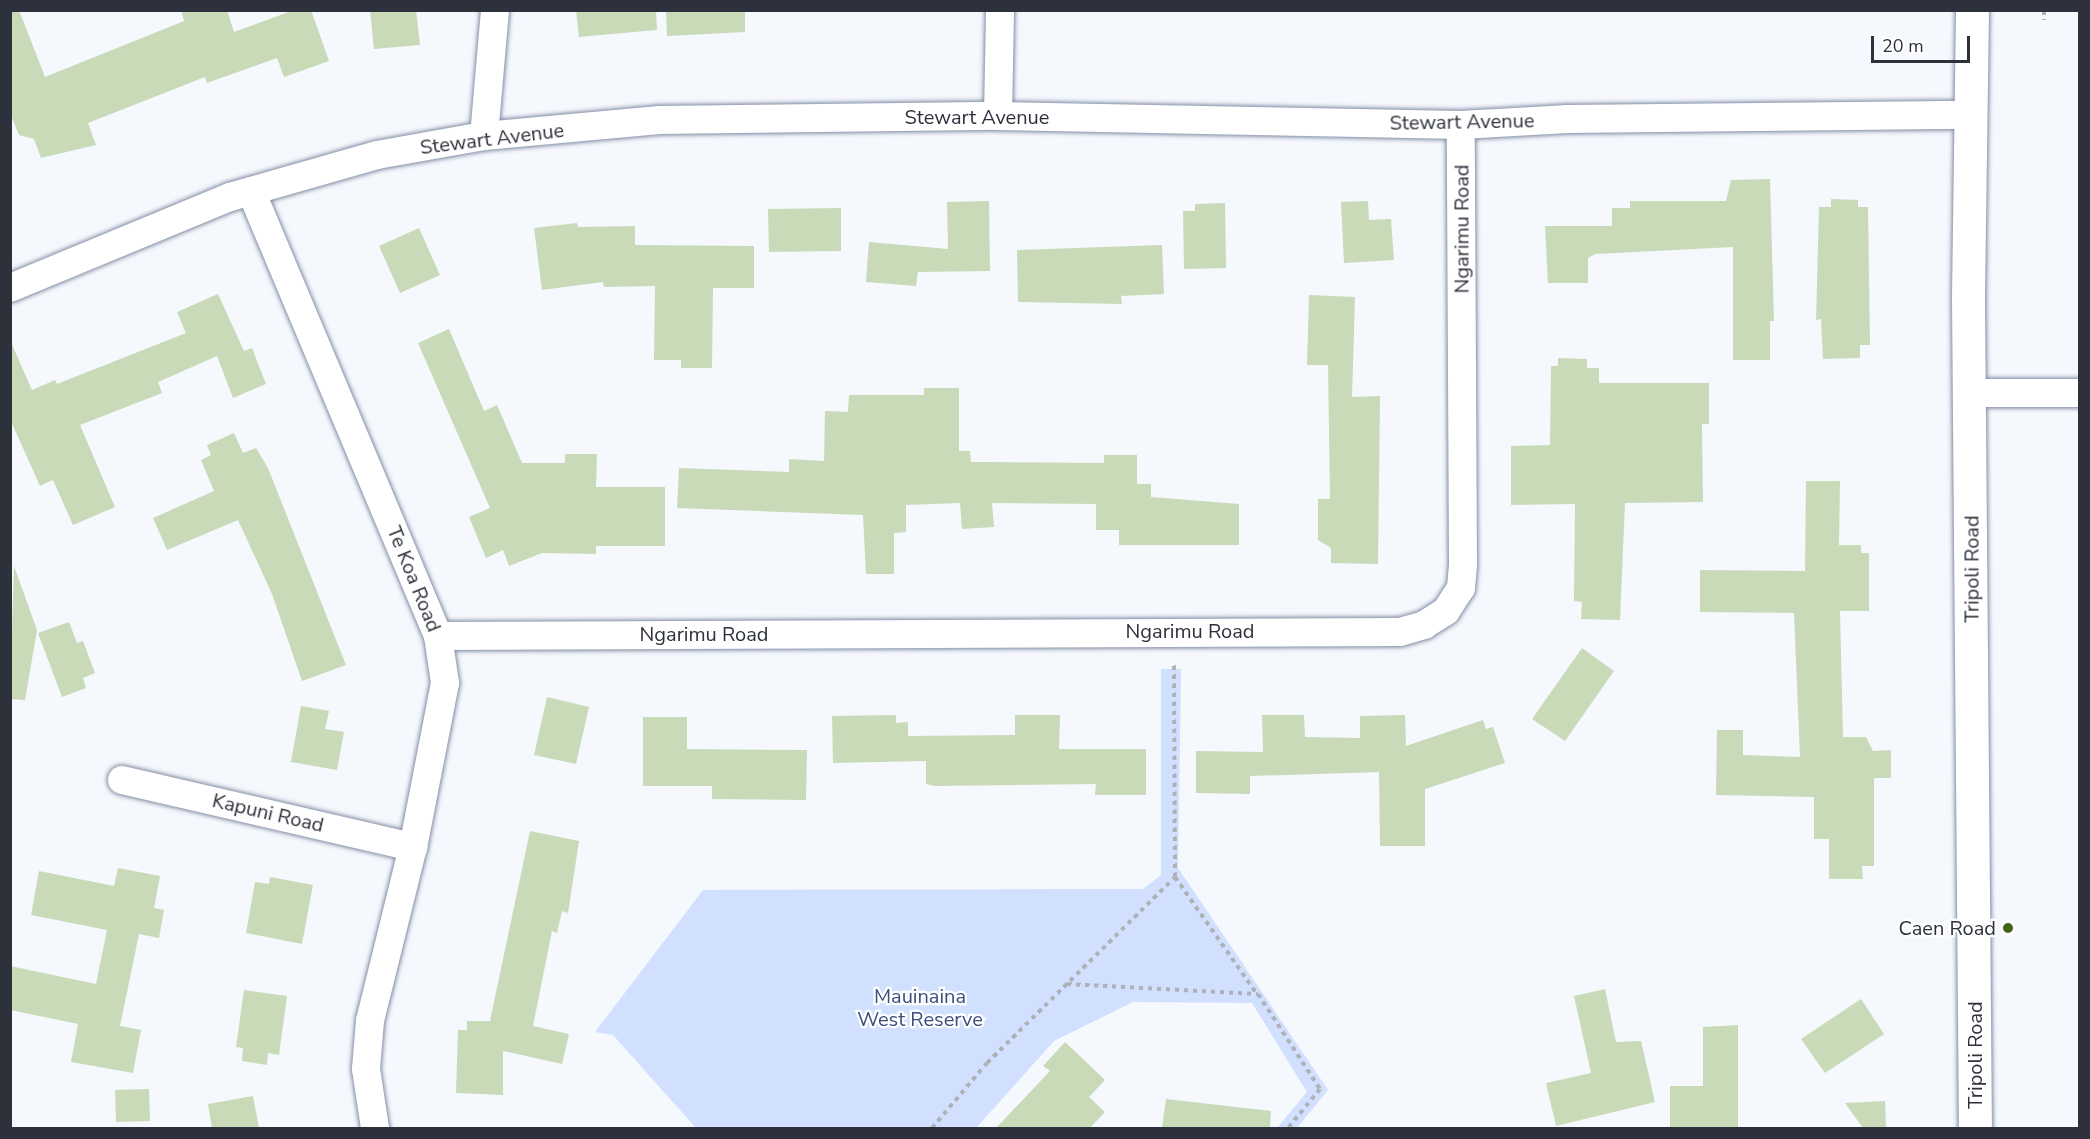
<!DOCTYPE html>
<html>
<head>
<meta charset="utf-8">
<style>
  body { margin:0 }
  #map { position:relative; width:2090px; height:1139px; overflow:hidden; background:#f5f8fd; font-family:"Nunito Sans",sans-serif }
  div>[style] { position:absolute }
  .green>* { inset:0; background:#d1e0fe }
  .building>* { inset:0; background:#c9dab9 }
  .path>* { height:4px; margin-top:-2px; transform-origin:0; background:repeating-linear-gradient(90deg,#aeb1b8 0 4.5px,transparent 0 9px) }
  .roads { filter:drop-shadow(0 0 2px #838fa6) drop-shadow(0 0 2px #838fa6) }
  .street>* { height:28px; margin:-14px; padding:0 14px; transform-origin:14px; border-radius:14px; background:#fff }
  .secondary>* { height:33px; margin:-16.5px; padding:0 16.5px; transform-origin:16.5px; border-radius:16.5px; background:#fff }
  .dots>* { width:16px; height:16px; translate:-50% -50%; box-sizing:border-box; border:3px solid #fff; border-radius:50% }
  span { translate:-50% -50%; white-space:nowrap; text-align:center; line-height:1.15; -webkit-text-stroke:4.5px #fff; paint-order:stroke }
  .street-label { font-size:20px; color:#2d313b }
  .poi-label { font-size:20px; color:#2d313b }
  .right { translate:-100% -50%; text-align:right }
  .park-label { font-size:20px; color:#3b4f7b }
  .frame { position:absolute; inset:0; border:12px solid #2d313b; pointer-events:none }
  .scale { position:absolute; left:1871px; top:36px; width:99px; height:27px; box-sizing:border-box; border:3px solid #2d313b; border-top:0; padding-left:8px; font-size:18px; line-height:21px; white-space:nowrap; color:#2d313b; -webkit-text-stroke:4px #fff; paint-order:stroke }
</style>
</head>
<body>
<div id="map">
  <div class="green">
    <i style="clip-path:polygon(1161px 669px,1181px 669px,1178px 868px,1328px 1090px,1297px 1128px,1277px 1128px,1307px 1092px,1252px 1003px,1133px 1002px,1054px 1041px,976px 1128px,696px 1128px,613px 1035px,595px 1032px,703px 890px,1143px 889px,1161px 875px)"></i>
  </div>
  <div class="building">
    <i style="clip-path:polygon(10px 10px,19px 10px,45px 77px,184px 21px,181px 10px,227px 10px,234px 32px,294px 10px,311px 10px,329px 61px,284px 77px,277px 58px,207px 83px,205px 77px,88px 123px,96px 145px,41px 158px,34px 139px,19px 135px,10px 113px)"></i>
    <i style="clip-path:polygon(370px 10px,416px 10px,420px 45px,374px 49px)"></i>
    <i style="clip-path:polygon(576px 10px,656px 10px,657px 30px,579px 37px)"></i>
    <i style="clip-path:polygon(666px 10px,745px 10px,745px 32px,667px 36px)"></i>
    <i style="clip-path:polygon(1770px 179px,1774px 321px,1770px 321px,1770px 360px,1733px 360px,1733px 247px,1595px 254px,1588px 258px,1588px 283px,1548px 283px,1545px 226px,1612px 226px,1612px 208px,1630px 208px,1630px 201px,1726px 201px,1731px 180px)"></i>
    <i style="clip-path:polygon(1831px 199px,1858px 200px,1858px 207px,1868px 207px,1870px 345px,1860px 345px,1860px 358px,1823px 359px,1821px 319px,1816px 320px,1819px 207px,1831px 207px)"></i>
    <i style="clip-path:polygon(989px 201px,990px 271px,918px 272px,916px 286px,866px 282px,869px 242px,948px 249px,947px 202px)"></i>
    <i style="clip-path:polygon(1368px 201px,1369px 220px,1391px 219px,1394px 260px,1344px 263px,1341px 202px)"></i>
    <i style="clip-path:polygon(1225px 203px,1226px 268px,1184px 269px,1183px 211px,1195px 211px,1195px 204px)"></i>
    <i style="clip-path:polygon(841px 208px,841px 251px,769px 252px,768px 209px)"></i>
    <i style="clip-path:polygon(577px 223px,578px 227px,635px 226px,635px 245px,754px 246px,754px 288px,713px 288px,712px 368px,681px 368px,681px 360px,654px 360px,655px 286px,604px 287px,603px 282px,542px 290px,534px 228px)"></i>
    <i style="clip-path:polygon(419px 228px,440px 275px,400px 293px,379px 246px)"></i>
    <i style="clip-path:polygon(1162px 245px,1164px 294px,1121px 296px,1122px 304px,1018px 302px,1017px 250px)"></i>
    <i style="clip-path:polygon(218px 294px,244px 351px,252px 348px,266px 384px,233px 398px,217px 356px,158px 382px,162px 393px,80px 425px,115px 507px,73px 525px,53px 480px,40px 486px,10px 419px,10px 340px,32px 390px,55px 380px,57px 384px,186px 333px,177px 312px)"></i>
    <i style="clip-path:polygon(1309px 295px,1355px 297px,1352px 397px,1380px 396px,1378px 564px,1331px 563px,1331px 548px,1318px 540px,1318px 499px,1330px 499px,1328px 365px,1307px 365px)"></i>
    <i style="clip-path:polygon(449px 329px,484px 411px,497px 405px,522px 463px,565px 463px,565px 454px,597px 454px,596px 487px,665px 487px,665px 546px,596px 546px,596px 554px,542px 553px,509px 566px,503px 550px,486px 558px,469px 517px,490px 508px,418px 343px)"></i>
    <i style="clip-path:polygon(1558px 358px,1587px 359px,1587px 368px,1599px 368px,1599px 383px,1709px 383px,1709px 424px,1702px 424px,1703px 502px,1625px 503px,1620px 620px,1581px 619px,1582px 602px,1574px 601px,1575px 504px,1511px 505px,1511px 446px,1550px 445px,1551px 366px,1558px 366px)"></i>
    <i style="clip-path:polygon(924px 388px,959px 388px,959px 451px,970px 451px,971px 462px,1104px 463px,1104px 455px,1137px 455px,1137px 484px,1151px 484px,1151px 497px,1239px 504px,1239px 545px,1119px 545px,1119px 530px,1096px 530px,1096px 504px,992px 503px,994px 527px,962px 529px,960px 503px,906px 505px,906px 532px,894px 533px,894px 574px,866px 574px,863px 515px,677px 508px,679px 468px,789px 472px,789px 459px,824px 461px,825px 411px,848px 412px,849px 395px,924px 395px)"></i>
    <i style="clip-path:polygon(234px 433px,243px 453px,256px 448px,268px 468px,346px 665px,302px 681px,272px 594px,238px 520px,167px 550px,153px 518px,214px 491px,201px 460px,211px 455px,207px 445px)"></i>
    <i style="clip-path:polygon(1806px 481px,1840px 481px,1839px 545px,1861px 545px,1861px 553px,1869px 553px,1869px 611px,1840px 611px,1843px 737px,1866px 737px,1873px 751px,1891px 750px,1891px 778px,1874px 778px,1874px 866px,1862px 866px,1863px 879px,1829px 879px,1829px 839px,1814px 839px,1814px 797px,1716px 795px,1717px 730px,1743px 730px,1743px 755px,1800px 757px,1794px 613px,1700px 612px,1700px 570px,1805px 571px)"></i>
    <i style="clip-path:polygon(14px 566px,37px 630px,25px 700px,10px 699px)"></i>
    <i style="clip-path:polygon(69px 622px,77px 643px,83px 641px,95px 673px,83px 678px,86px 688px,62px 697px,38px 633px)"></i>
    <i style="clip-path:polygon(1582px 648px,1614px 671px,1565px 741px,1532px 719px)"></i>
    <i style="clip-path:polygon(547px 697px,589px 707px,576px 764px,534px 755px)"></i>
    <i style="clip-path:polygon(301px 706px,329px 711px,325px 729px,344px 732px,337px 770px,291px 762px)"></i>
    <i style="clip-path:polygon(896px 715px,896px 723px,908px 722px,908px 736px,1015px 735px,1015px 715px,1060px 715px,1059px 749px,1146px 749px,1146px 795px,1095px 795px,1096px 784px,935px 786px,926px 784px,926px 761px,833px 763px,832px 716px)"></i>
    <i style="clip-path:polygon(1262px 715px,1304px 715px,1305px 737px,1360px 738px,1360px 716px,1405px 715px,1406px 746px,1483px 720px,1486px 729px,1493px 727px,1505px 763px,1425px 789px,1425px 846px,1380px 846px,1379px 772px,1250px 776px,1250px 794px,1196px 793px,1196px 751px,1263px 752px)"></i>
    <i style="clip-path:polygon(643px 717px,687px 717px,687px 749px,807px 750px,806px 800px,712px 799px,712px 786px,643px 786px)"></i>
    <i style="clip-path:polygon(530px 831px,579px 841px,568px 913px,562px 911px,557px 933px,552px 931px,533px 1026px,569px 1034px,562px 1064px,503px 1051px,503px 1095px,456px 1093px,458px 1030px,467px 1030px,467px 1021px,490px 1021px)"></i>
    <i style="clip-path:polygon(118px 868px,160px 876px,154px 908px,164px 910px,159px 938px,139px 934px,120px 1026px,141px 1030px,133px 1073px,71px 1062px,78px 1024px,10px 1010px,10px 966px,96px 984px,107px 930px,31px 915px,39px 871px,114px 886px)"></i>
    <i style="clip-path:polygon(270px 877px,313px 885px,302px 944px,246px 933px,255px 882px,269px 884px)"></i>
    <i style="clip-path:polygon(1605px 989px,1616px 1042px,1641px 1041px,1655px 1102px,1556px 1126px,1546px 1083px,1591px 1073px,1574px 996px)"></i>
    <i style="clip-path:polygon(244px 990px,287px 996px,279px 1055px,268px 1053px,267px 1065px,242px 1061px,243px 1048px,236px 1047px)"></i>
    <i style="clip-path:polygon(1861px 999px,1884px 1034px,1825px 1073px,1801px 1039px)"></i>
    <i style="clip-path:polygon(1738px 1025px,1738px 1128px,1670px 1128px,1670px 1086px,1703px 1086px,1703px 1027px)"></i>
    <i style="clip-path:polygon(1065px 1042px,1105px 1080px,1089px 1097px,1105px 1112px,1090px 1128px,996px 1128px,1050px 1071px,1043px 1066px)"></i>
    <i style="clip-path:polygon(149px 1089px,150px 1121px,116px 1122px,115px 1090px)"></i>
    <i style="clip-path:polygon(253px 1096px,259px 1128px,212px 1128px,208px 1104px)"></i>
    <i style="clip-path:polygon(1166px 1099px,1271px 1111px,1270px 1128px,1162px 1128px)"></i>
    <i style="clip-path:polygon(1885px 1101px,1886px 1128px,1863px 1128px,1845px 1103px)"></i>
  </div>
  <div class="path">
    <i style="left:2044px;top:10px;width:10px;rotate:90deg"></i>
    <i style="left:1175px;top:877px;width:143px;rotate:55deg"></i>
    <i style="left:1067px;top:984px;width:191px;rotate:3deg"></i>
    <i style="left:1258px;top:994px;width:113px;rotate:56.9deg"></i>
    <i style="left:1320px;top:1089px;width:50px;rotate:129.4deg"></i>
    <i style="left:932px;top:1128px;width:85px;rotate:-49.8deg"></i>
    <i style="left:987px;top:1063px;width:264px;rotate:-44.7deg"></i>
    <i style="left:1175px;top:877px;width:213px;rotate:-90.3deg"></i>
  </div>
  <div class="roads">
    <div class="street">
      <i style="left:998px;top:116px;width:106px;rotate:-88.9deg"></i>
      <i style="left:484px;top:136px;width:126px;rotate:-85deg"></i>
      <i style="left:251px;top:191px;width:483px;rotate:67.2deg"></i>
      <i style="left:438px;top:636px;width:48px;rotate:81.5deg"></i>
      <i style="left:445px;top:683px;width:167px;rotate:101deg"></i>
      <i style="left:413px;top:847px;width:179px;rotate:103.9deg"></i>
      <i style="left:370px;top:1021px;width:48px;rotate:94.8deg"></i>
      <i style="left:366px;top:1069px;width:60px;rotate:81.3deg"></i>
      <i style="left:10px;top:288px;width:238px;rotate:-22.5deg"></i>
      <i style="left:230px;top:197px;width:153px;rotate:-15.9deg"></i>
      <i style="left:377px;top:155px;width:109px;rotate:-10.1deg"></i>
      <i style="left:484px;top:136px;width:176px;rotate:-5.2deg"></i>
      <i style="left:659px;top:120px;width:339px;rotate:-0.7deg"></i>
      <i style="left:998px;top:116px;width:463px;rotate:1.1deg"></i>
      <i style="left:1461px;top:125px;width:107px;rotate:-3.2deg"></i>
      <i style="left:1568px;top:119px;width:401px;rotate:-0.6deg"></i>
      <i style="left:1971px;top:393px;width:109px"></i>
      <i style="left:438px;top:636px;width:962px;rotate:-0.24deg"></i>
      <i style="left:1400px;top:632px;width:25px;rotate:-16deg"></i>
      <i style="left:1424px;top:625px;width:26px;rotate:-32deg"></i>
      <i style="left:1446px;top:611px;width:27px;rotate:-57deg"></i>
      <i style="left:1461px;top:588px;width:24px;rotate:-85deg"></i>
      <i style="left:1463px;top:564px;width:439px;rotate:-90.3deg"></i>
      <i style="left:122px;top:780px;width:299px;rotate:13deg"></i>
    </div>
    <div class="secondary">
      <i style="left:1972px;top:10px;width:289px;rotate:90.8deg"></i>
      <i style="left:1968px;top:299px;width:829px;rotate:89.52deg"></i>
    </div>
  </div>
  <div class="dots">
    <i style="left:2008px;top:928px;background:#436215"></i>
  </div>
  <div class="street-label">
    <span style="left:977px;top:117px">Stewart Avenue</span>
    <span style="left:1462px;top:122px;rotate:-1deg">Stewart Avenue</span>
    <span style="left:492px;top:139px;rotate:-7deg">Stewart Avenue</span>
    <span style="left:1462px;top:229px;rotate:-90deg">Ngarimu Road</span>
    <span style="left:1972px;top:569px;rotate:-90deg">Tripoli Road</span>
    <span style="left:414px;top:579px;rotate:68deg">Te Koa Road</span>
    <span style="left:1190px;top:631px">Ngarimu Road</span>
    <span style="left:704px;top:634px">Ngarimu Road</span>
    <span style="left:268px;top:813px;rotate:13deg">Kapuni Road</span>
    <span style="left:1975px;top:1055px;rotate:-90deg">Tripoli Road</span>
  </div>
  <div class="poi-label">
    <span class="right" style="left:1996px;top:928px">Caen Road</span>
  </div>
  <div class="park-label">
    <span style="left:920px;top:1008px">Mauinaina<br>West Reserve</span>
  </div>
  <div class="frame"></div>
  <div class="scale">20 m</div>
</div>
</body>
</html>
